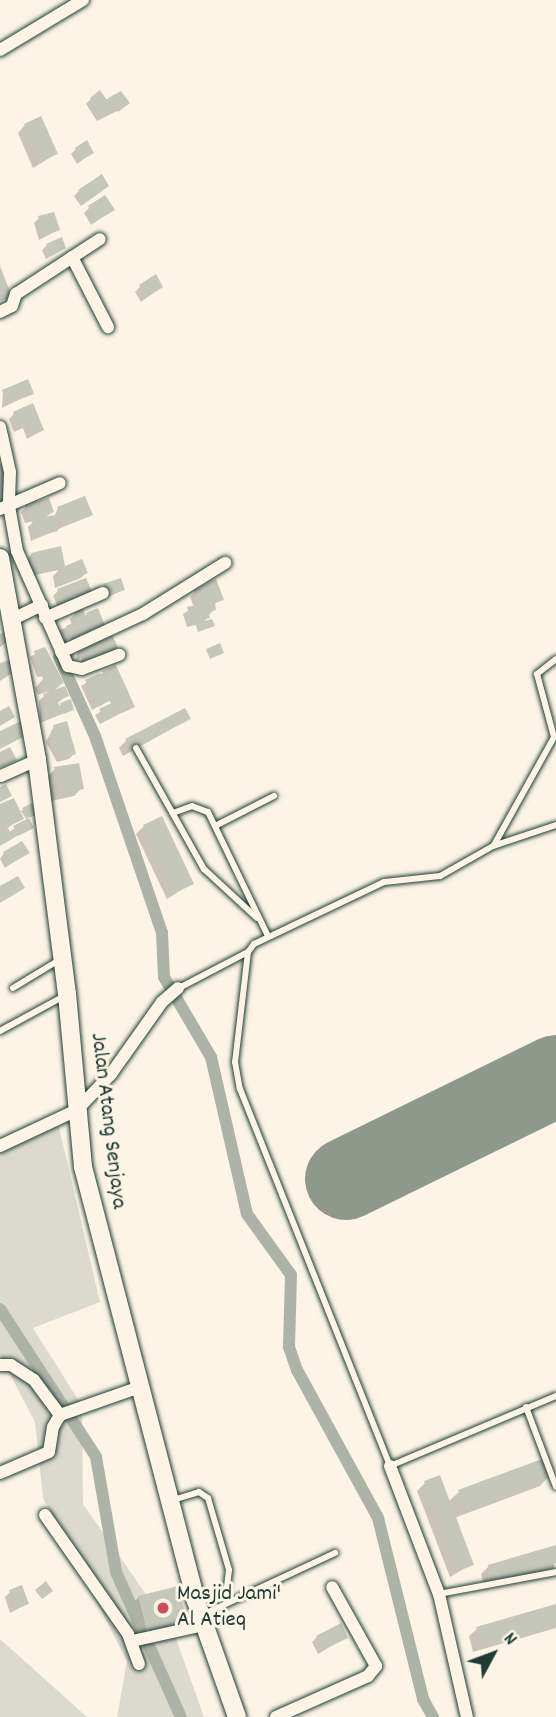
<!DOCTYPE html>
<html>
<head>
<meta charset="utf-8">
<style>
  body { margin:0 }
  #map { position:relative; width:556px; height:1717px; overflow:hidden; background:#fcf5e5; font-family:Dekko,sans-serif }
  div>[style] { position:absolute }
  .green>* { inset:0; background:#dcdacc }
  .shadow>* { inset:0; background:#0003 }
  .canal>* { height:12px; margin:-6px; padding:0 6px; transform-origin:6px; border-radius:6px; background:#aeb3a7 }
  .runway>* { height:82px; margin:-41px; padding:0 41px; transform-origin:41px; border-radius:41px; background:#8e998c }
  .building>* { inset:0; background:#c5c7b9 }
  .roads { filter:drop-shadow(0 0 2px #1f3d34) drop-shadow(0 0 2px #1f3d34) }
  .lane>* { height:6px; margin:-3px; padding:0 3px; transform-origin:3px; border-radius:3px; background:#fcf5e5 }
  .street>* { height:12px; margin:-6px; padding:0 6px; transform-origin:6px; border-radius:6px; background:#fcf5e5 }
  .secondary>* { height:18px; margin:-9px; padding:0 9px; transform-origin:9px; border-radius:9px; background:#fcf5e5 }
  .dots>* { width:19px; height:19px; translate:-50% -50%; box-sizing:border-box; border:4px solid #fcf5e5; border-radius:50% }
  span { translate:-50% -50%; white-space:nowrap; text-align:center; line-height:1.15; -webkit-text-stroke:6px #fcf5e5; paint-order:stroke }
  .street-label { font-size:23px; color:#1f3d34 }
  .poi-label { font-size:23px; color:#1f3d34 }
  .left { translate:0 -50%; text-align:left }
  .north { position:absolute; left:458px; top:1619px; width:70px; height:70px; -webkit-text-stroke:5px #fcf5e5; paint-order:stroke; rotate:49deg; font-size:19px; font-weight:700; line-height:28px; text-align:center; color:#1f3d34 }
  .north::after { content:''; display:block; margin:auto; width:24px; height:32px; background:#1f3d34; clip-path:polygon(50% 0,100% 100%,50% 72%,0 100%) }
</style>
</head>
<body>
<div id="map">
  <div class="green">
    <i style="clip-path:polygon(58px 1123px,100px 1302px,33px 1328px,82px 1406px,83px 1504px,175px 1636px,204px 1717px,117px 1717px,127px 1661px,43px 1498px,35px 1422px,0 1355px,0 1153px)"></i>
    <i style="clip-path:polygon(0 1639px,87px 1717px,0 1717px)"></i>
  </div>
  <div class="shadow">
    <i style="clip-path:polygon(91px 99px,109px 99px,123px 108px,97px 121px,86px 104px)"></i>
    <i style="clip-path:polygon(25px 125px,56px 154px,33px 168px,18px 133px)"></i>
    <i style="clip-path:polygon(76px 149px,91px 153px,77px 164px,71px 154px)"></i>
    <i style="clip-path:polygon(79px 191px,102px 191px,81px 206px,74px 196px)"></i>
    <i style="clip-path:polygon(89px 208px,113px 210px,91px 225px,84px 213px)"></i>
    <i style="clip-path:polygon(39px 218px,58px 230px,39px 240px,34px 223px)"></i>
    <i style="clip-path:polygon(47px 245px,64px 248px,46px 259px,42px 250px)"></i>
    <i style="clip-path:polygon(140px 287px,161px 287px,141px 302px,135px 292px)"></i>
    <i style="clip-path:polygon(3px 391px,32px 393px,2px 408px)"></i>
    <i style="clip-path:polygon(14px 414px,42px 430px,27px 439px,23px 428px,14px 432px,9px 419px)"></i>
    <i style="clip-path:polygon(26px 507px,52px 512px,44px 519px,54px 517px,58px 508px,91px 515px,31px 541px,28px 527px,34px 521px,25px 523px,21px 512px)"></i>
    <i style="clip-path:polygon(60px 548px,64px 568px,86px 573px,81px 578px,55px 588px,53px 576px,59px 570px,30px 576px,27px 559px,32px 554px)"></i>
    <i style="clip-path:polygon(104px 586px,123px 590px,102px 600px,99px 591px)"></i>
    <i style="clip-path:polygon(58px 591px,87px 600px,60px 611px,53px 596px)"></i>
    <i style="clip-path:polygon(195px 592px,222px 599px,213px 605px,214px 609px,202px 624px,213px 626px,198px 632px,196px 625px,187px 627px,183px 614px,194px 607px,190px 597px)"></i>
    <i style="clip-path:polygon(75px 614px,87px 615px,104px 628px,68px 639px,61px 647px,58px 631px,72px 625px,70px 619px)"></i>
    <i style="clip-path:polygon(6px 632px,10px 640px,0 647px,0 634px)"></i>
    <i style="clip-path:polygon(101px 639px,117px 650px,85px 667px,81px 658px,76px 660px,78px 650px)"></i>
    <i style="clip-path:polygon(45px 649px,62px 683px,52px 693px,67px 696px,57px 703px,58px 707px,61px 704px,72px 710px,40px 723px,39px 701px,49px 691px,38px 695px,35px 688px,46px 676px,37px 677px,30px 657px)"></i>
    <i style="clip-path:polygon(0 665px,15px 671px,0 681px)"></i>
    <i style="clip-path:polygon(103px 673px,133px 707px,100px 724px,95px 715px,112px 705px,109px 700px,92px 710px,81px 686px)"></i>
    <i style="clip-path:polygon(189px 719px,123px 756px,119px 748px,127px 740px)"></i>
    <i style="clip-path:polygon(54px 726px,74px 754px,69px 759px,57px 762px,46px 742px)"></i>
    <i style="clip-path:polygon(0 733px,28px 734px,0 749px)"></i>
    <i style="clip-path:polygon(55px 769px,82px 788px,74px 796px,51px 801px,47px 777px)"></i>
    <i style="clip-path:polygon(13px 800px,21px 819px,6px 829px,8px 833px,27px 820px,21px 811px,31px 805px,33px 815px,27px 818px,32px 827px,0 846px,0 806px)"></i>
    <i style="clip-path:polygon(144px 826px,192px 883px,167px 899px,136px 834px)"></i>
    <i style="clip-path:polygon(4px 853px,27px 853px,5px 868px,0 859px)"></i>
    <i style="clip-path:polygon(547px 1478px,540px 1486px,454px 1518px,472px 1564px,450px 1577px,417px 1491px,425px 1483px,448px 1502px,459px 1492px)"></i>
    <i style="clip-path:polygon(556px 1547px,554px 1568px,485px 1588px,481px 1574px,489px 1566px)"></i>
    <i style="clip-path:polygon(10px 1592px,27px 1604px,10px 1613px,5px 1597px)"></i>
    <i style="clip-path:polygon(139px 1597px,185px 1620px,177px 1628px,140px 1638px,131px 1605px)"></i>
    <i style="clip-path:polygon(556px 1606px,556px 1628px,473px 1652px,469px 1636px,477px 1629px)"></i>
    <i style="clip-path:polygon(317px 1637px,346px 1637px,318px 1654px,312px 1642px)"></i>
  </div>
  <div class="canal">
    <i style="left:0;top:470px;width:39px;rotate:81deg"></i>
    <i style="left:59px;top:657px;width:87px;rotate:65.5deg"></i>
    <i style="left:95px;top:736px;width:208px;rotate:71.2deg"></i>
    <i style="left:162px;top:933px;width:44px;rotate:87.4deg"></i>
    <i style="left:164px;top:977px;width:93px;rotate:59.6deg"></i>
    <i style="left:211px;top:1057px;width:161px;rotate:77.1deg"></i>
    <i style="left:247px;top:1214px;width:75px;rotate:54.2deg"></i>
    <i style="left:291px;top:1275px;width:72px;rotate:91.6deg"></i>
    <i style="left:289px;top:1347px;width:24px;rotate:71deg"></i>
    <i style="left:297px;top:1370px;width:169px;rotate:61.3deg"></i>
    <i style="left:378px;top:1518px;width:187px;rotate:76deg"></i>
    <i style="left:423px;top:1699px;width:21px;rotate:61deg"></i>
    <i style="left:0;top:1309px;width:176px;rotate:57deg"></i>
    <i style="left:96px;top:1457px;width:117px;rotate:80.1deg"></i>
    <i style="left:116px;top:1572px;width:159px;rotate:65.9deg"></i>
  </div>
  <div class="runway">
    <i style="left:346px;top:1179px;width:234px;rotate:-26.1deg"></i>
  </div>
  <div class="building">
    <i style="clip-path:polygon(100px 90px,114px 111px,102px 117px,90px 98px)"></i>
    <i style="clip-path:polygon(121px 91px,130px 103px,118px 112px,108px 98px)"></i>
    <i style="clip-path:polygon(41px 116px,58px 154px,41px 161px,24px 124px)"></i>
    <i style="clip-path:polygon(87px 140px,94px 153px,82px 160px,75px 148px)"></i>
    <i style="clip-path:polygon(102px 174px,109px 186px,86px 202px,78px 190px)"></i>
    <i style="clip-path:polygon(105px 195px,115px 210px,96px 221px,88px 206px)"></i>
    <i style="clip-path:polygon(54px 212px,60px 230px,44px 236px,38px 216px)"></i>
    <i style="clip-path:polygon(62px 237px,66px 248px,51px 256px,46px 244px)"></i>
    <i style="clip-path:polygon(0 266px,12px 297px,0 301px)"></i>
    <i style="clip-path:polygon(156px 274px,163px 287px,146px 298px,139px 285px)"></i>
    <i style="clip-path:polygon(28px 379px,34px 394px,7px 404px,2px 390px)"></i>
    <i style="clip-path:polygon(33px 403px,44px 430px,32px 436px,28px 424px,19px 428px,13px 412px)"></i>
    <i style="clip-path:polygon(85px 496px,93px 515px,65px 526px,57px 507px)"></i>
    <i style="clip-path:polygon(49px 498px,54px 512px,30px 520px,25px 505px)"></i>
    <i style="clip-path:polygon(54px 515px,58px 531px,36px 537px,32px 520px)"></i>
    <i style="clip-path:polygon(61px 546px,65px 566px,35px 572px,31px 553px)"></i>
    <i style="clip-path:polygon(82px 559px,88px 573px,60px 584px,58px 569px)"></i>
    <i style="clip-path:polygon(86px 578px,94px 596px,65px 607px,57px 589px)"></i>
    <i style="clip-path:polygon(121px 578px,125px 590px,107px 596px,103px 584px)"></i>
    <i style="clip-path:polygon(216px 579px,224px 600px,215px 603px,216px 610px,210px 612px,205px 602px,210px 618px,192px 623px,187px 607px,199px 604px,194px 590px)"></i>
    <i style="clip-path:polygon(98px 608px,106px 628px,94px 633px,86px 613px)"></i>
    <i style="clip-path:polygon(83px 609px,91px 633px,83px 636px,74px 612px)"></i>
    <i style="clip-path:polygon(212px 619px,215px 626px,200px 631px,197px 623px)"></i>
    <i style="clip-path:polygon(75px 622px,81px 637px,72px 641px,66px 626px)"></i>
    <i style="clip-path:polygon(111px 632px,119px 650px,108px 655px,100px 637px)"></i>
    <i style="clip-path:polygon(97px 641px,104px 657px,90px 663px,77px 649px)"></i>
    <i style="clip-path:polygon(220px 643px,224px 653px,210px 659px,206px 649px)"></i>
    <i style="clip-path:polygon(45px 647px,64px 683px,44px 692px,42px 674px,55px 669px,41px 673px,34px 651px)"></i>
    <i style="clip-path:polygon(14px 659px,17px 672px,0 676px,0 663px)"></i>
    <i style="clip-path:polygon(116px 665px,135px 707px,122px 713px,102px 671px)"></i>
    <i style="clip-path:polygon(100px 673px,113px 699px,98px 707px,85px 680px)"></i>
    <i style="clip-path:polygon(65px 686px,69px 696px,47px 704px,43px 694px)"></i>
    <i style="clip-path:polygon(71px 699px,74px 710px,64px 714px,60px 703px)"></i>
    <i style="clip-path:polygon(58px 702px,62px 714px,45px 719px,41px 708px)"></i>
    <i style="clip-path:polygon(114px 702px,119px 714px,105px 720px,99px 709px)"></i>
    <i style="clip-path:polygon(9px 706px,15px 717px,0 726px,0 711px)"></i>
    <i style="clip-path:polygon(185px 708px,191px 719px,131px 749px,125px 739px)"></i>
    <i style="clip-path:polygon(23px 720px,30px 734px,0 748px,0 731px)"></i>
    <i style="clip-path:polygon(67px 721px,76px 754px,62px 758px,50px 735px,56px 734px,53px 725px)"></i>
    <i style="clip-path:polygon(10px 747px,17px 760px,0 768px,0 752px)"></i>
    <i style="clip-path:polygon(79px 763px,84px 789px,59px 794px,54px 767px)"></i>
    <i style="clip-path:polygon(6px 784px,12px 796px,0 802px,0 787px)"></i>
    <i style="clip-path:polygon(14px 798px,24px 819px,5px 828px,0 804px)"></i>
    <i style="clip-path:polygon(32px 803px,37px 814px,29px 818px,34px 828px,18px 836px,13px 826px,29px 818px,22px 808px)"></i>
    <i style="clip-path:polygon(162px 816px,194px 884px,175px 893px,143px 825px)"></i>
    <i style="clip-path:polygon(8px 828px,13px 838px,0 845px,0 832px)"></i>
    <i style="clip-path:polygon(22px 841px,30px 853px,10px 864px,3px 852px)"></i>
    <i style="clip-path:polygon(18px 876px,25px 888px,0 903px,0 886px)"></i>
    <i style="clip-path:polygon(542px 1459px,549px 1478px,466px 1510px,458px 1490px)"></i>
    <i style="clip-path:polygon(440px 1475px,474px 1565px,458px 1571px,424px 1481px)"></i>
    <i style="clip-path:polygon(556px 1545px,556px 1563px,492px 1581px,488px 1565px)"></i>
    <i style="clip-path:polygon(46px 1581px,53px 1591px,42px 1599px,35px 1590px)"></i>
    <i style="clip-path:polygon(22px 1585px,29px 1604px,15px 1609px,9px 1590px)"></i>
    <i style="clip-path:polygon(178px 1586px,187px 1621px,147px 1631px,138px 1596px)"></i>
    <i style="clip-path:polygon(556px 1604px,556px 1624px,481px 1645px,476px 1627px)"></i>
    <i style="clip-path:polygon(341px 1623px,348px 1638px,323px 1650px,316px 1636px)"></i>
  </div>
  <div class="roads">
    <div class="lane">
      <i style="left:136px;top:748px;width:139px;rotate:60.7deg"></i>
      <i style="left:204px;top:869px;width:72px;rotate:42.8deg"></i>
      <i style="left:173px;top:813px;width:20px;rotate:-20deg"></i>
      <i style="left:192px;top:806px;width:17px;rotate:21deg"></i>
      <i style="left:208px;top:812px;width:138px;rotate:64.2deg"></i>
      <i style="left:217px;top:825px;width:64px;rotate:-27deg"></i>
      <i style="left:556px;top:825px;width:66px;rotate:161.6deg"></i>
      <i style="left:493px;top:846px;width:61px;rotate:150.5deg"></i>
      <i style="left:440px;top:876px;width:56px;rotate:173.9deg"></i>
      <i style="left:384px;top:882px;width:144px;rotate:154.5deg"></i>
      <i style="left:254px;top:944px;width:10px;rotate:127deg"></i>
      <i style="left:248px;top:952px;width:111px;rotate:96.7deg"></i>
      <i style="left:235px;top:1062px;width:27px;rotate:80deg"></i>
      <i style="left:240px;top:1089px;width:406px;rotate:68.3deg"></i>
      <i style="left:390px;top:1466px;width:180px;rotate:-22.9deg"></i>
      <i style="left:494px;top:845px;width:124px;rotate:-60.9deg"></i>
      <i style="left:554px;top:737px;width:65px;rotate:-105.1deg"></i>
      <i style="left:537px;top:674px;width:24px;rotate:-38deg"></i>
      <i style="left:13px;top:988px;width:54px;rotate:-31.3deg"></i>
      <i style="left:179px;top:988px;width:78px;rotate:-27.6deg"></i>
      <i style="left:0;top:1031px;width:75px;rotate:-28.6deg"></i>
      <i style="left:526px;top:1407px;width:85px;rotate:69.4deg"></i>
      <i style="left:173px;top:1500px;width:27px;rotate:-17deg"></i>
      <i style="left:199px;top:1492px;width:11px;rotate:34deg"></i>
      <i style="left:208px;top:1498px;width:75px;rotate:73.7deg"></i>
      <i style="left:229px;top:1570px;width:17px;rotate:97deg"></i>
      <i style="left:227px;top:1587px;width:10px;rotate:135deg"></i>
      <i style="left:220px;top:1594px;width:23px;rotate:162deg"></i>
      <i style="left:439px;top:1594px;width:119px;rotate:-10.6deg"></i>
      <i style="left:202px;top:1615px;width:147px;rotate:-25deg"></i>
    </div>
    <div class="street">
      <i style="left:0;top:50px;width:97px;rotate:-31.1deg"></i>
      <i style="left:72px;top:257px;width:79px;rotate:62.8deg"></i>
      <i style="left:0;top:312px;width:13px;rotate:-27deg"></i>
      <i style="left:12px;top:306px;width:13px;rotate:-72deg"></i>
      <i style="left:16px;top:294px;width:100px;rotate:-33.2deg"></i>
      <i style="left:0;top:427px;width:46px;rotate:77.5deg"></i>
      <i style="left:10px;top:472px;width:34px;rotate:92deg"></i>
      <i style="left:9px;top:506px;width:46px;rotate:79.9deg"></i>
      <i style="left:17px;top:551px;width:126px;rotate:66.1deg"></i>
      <i style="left:68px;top:666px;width:14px;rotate:12deg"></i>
      <i style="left:82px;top:669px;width:40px;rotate:-21deg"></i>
      <i style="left:0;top:509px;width:65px;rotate:-23.4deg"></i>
      <i style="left:15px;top:618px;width:30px;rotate:-26deg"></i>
      <i style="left:45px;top:618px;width:63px;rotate:-23.3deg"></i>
      <i style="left:61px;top:652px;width:90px;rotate:-24.9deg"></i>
      <i style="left:143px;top:614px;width:97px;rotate:-31.9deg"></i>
      <i style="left:1px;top:776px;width:39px;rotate:-24deg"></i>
      <i style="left:0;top:1146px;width:85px;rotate:-25.1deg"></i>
      <i style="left:77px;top:1110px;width:50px;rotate:-46.6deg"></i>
      <i style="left:111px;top:1074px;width:88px;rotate:-54.7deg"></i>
      <i style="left:162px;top:1002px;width:21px;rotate:-41deg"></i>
      <i style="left:0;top:1365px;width:11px"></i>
      <i style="left:11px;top:1365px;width:27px;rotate:33deg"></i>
      <i style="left:34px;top:1380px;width:44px;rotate:53.4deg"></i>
      <i style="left:390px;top:1466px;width:137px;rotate:69.1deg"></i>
      <i style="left:439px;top:1594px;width:126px;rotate:77.2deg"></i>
      <i style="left:0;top:1473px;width:53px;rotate:-23.2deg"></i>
      <i style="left:49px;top:1452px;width:25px;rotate:-81deg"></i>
      <i style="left:53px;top:1427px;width:14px;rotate:-60deg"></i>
      <i style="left:60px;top:1415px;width:85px;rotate:-19.3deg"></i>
      <i style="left:45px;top:1515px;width:145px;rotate:55.1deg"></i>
      <i style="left:128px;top:1634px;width:32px;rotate:70deg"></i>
      <i style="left:132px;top:1641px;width:74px;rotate:-12.5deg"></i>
      <i style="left:276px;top:1717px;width:101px;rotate:-24deg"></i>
      <i style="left:368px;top:1676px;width:13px;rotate:-51deg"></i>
      <i style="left:376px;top:1666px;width:90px;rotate:-119.1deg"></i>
    </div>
    <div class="secondary">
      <i style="left:0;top:558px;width:205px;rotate:79.6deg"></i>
      <i style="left:37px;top:760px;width:236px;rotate:82.7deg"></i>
      <i style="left:67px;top:994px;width:174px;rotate:84.7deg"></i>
      <i style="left:83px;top:1167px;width:448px;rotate:75.4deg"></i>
      <i style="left:196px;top:1601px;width:123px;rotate:70.5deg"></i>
    </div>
  </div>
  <div class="dots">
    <i style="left:163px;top:1608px;background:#d1495b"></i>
  </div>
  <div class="street-label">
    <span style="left:107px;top:1121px;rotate:83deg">Jalan Atang Senjaya</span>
  </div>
  <div class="poi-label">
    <span class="left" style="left:177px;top:1608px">Masjid Jami'<br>Al Atieq</span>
  </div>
  <div class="north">N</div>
</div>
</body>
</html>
